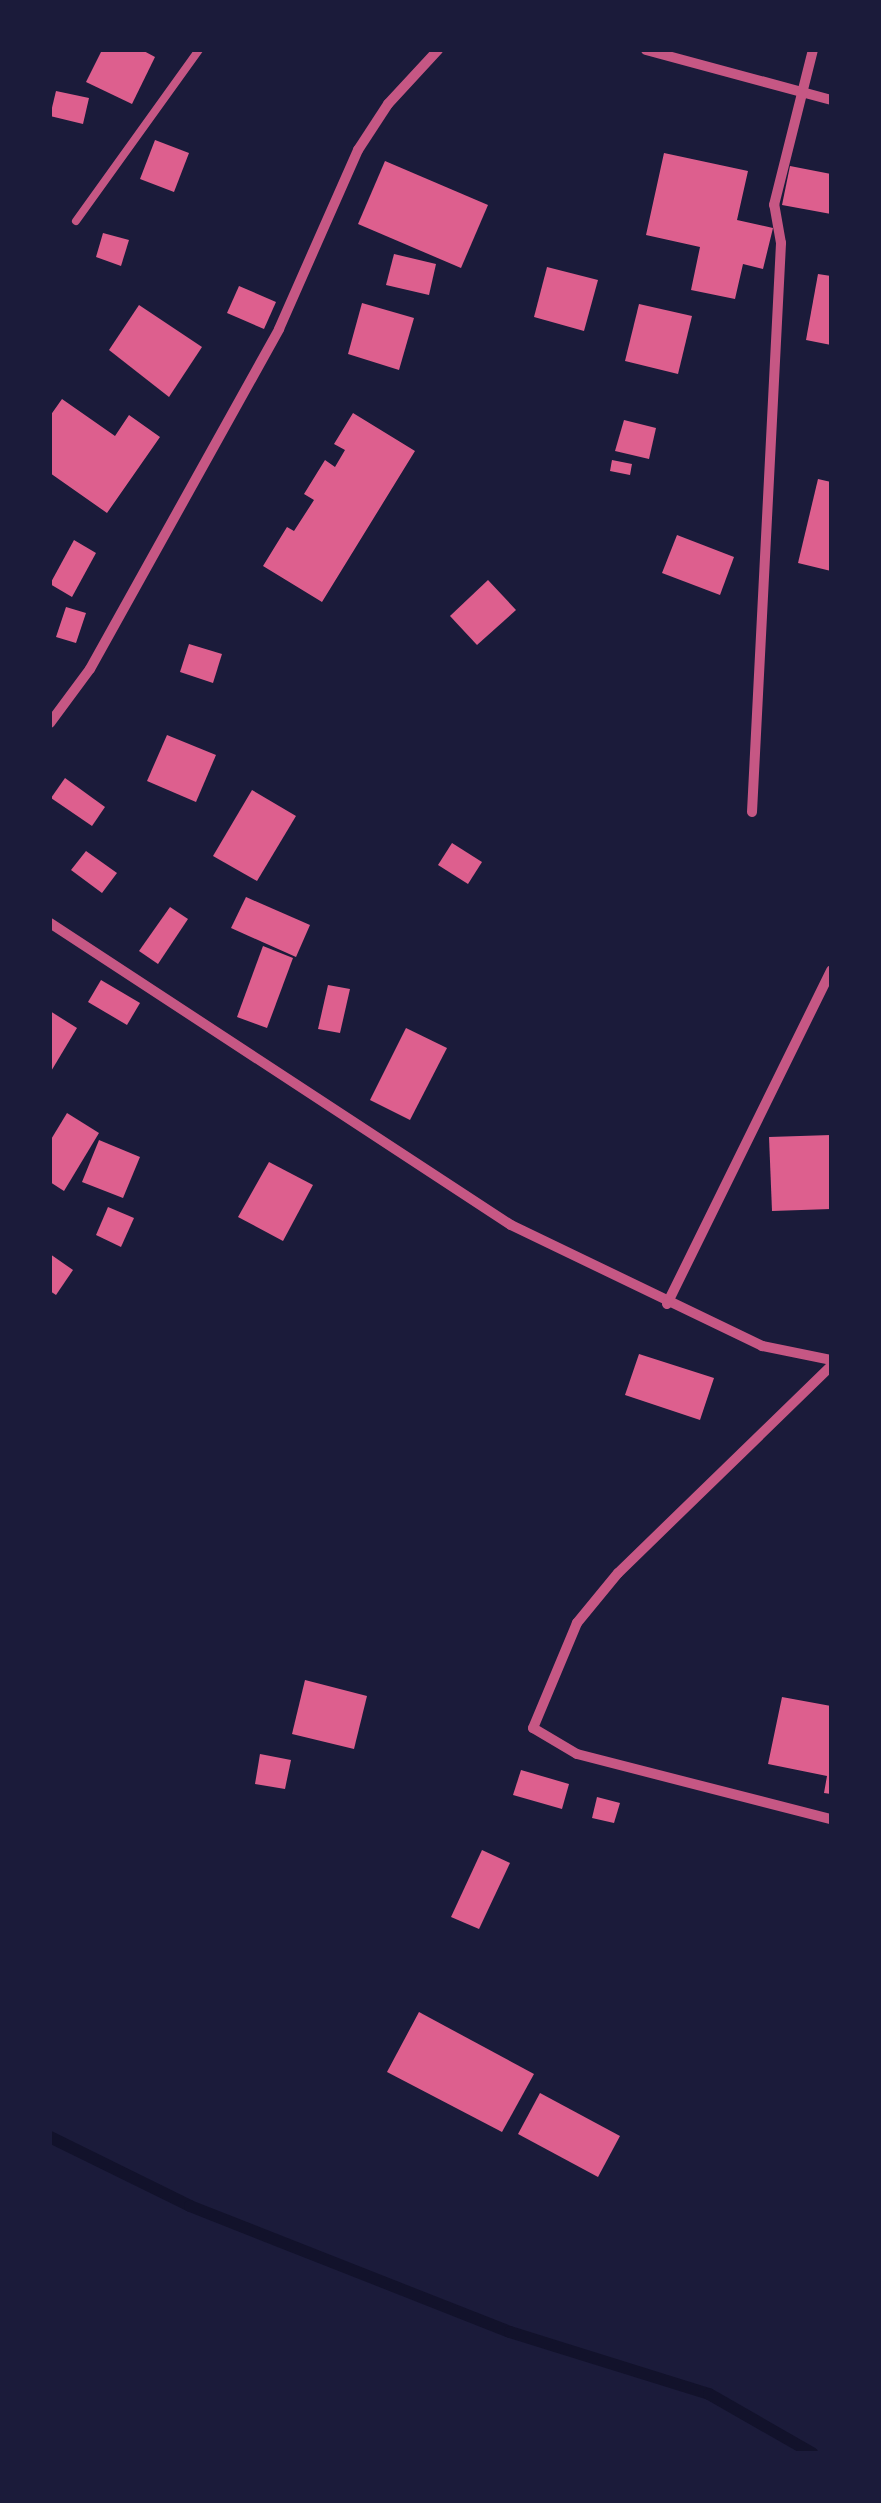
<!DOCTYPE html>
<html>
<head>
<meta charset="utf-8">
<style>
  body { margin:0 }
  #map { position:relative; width:881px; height:2503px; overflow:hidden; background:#1b1b3a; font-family:Helvetica,sans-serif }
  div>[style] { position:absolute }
  .stream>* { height:12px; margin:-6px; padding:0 6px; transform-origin:6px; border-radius:6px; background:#12122b }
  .building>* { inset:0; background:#dd5f8e }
  .service>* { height:8px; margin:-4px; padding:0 4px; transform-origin:4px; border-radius:4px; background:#c65784 }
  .minor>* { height:10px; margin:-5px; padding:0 5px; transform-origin:5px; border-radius:5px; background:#c65784 }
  span { translate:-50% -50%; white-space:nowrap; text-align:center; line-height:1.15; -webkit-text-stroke:9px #1b1b3a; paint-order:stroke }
  .frame { position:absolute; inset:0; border:52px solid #1b1b3a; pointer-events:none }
</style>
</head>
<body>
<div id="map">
  <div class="stream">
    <i style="left:50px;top:2137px;width:156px;rotate:26.2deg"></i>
    <i style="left:190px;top:2206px;width:344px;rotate:21.5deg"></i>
    <i style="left:510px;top:2332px;width:208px;rotate:17.3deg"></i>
    <i style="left:709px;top:2394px;width:119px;rotate:29.8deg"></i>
  </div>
  <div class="building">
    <i style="clip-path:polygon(102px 50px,142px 50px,155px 57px,132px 104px,86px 82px)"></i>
    <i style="clip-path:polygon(56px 91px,89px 98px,83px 124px,50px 116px)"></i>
    <i style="clip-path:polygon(155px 140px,189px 153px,174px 192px,140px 179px)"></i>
    <i style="clip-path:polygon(664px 153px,748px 171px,737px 220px,773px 228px,763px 269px,743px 264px,735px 299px,691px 290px,700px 247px,646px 235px)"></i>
    <i style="clip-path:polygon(385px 161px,488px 205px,461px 268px,358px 224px)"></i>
    <i style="clip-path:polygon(790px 166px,831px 174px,831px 214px,782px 205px)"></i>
    <i style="clip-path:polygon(103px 233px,129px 240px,121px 266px,96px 257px)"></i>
    <i style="clip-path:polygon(394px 254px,436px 264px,429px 295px,386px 285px)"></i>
    <i style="clip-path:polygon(547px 267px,598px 280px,584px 331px,534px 317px)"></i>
    <i style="clip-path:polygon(818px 274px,831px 276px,831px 345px,806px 340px)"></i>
    <i style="clip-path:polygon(239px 286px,276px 302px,264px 329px,227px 313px)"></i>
    <i style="clip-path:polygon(362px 303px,414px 318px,399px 370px,348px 354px)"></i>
    <i style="clip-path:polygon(639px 304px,692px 316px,678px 374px,625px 361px)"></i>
    <i style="clip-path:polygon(139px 305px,202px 347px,169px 397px,109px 350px)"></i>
    <i style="clip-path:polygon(62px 399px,115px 436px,129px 415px,160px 437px,107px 513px,50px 473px,50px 416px)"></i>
    <i style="clip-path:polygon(353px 413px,415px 451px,322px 602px,263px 566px,287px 527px,294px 531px,314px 500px,304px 494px,325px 460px,335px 467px,345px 450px,334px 444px)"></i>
    <i style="clip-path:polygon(624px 420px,656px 428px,649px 459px,615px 451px)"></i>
    <i style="clip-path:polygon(612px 460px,632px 464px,630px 475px,610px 471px)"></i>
    <i style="clip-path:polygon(818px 479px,831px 482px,831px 571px,798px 563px)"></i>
    <i style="clip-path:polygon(677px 535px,734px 557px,720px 595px,662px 573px)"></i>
    <i style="clip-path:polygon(74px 540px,96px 553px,72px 597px,50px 584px)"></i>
    <i style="clip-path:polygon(488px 580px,516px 610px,477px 645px,450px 616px)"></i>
    <i style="clip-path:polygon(66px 607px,86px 613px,76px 643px,56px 637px)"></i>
    <i style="clip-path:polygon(189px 644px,222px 654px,213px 683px,180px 672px)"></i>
    <i style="clip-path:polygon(167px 735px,216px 755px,196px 802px,147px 781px)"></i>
    <i style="clip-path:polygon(65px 778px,105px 807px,92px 826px,51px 798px)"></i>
    <i style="clip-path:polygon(252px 790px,296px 816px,257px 881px,213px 856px)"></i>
    <i style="clip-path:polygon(452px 843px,482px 862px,468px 884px,438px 865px)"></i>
    <i style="clip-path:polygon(86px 851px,117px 873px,102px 893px,71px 870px)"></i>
    <i style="clip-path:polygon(246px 897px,310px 925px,296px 957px,231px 928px)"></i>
    <i style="clip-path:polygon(170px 907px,188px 919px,158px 964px,139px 951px)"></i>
    <i style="clip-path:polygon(263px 946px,293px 958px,267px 1028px,237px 1017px)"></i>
    <i style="clip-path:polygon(101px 980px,140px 1003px,127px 1025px,88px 1002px)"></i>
    <i style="clip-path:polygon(328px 985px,350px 989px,340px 1033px,318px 1029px)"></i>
    <i style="clip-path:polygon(50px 1011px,77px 1028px,50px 1073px)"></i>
    <i style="clip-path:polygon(406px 1028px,447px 1048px,410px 1120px,370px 1100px)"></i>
    <i style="clip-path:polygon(67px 1113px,99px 1133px,64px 1191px,50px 1182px,50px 1141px)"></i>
    <i style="clip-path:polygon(831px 1135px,831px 1209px,772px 1211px,769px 1137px)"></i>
    <i style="clip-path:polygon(99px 1140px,140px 1157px,123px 1198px,82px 1182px)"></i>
    <i style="clip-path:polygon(269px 1162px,313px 1185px,283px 1241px,238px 1217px)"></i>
    <i style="clip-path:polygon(108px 1207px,134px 1218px,121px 1247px,96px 1235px)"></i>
    <i style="clip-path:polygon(50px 1254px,73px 1270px,56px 1295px,50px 1291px)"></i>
    <i style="clip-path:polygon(639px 1354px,714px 1378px,700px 1420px,625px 1395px)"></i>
    <i style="clip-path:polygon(305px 1680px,367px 1696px,354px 1749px,292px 1734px)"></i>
    <i style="clip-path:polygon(782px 1697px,831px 1706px,831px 1794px,824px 1793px,827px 1776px,768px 1764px)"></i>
    <i style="clip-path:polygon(260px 1754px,291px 1760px,285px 1789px,255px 1784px)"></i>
    <i style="clip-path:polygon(521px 1770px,569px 1784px,562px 1809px,513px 1795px)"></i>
    <i style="clip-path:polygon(597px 1797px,620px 1803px,614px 1823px,592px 1818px)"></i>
    <i style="clip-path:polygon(482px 1850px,510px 1863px,479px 1929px,451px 1917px)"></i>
    <i style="clip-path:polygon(419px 2012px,534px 2074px,502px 2132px,387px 2072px)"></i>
    <i style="clip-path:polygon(540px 2093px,620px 2136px,598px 2177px,518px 2134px)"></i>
  </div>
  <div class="service">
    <i style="left:76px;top:221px;width:211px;rotate:-54.3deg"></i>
  </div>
  <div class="minor">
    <i style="left:646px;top:50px;width:192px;rotate:15.1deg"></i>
    <i style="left:50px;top:723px;width:67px;rotate:-53.5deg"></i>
    <i style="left:90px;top:669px;width:389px;rotate:-60.9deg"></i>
    <i style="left:279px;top:329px;width:196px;rotate:-66.2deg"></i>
    <i style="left:358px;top:150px;width:55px;rotate:-56.9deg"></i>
    <i style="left:388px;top:104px;width:74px;rotate:-47.2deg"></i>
    <i style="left:752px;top:812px;width:570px;rotate:-87.08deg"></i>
    <i style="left:781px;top:243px;width:39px;rotate:-100deg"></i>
    <i style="left:774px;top:205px;width:160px;rotate:-75.9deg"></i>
    <i style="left:50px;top:923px;width:551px;rotate:33.23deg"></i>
    <i style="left:511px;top:1225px;width:279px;rotate:25.7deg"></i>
    <i style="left:762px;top:1346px;width:70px;rotate:11.5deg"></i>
    <i style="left:667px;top:1304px;width:372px;rotate:-63.8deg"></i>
    <i style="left:831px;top:1366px;width:297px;rotate:135.8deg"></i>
    <i style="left:618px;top:1573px;width:65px;rotate:129.4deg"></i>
    <i style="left:577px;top:1623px;width:114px;rotate:112.7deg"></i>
    <i style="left:533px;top:1728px;width:51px;rotate:30.6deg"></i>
    <i style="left:577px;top:1754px;width:262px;rotate:14.4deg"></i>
  </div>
  <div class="frame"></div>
</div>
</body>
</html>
